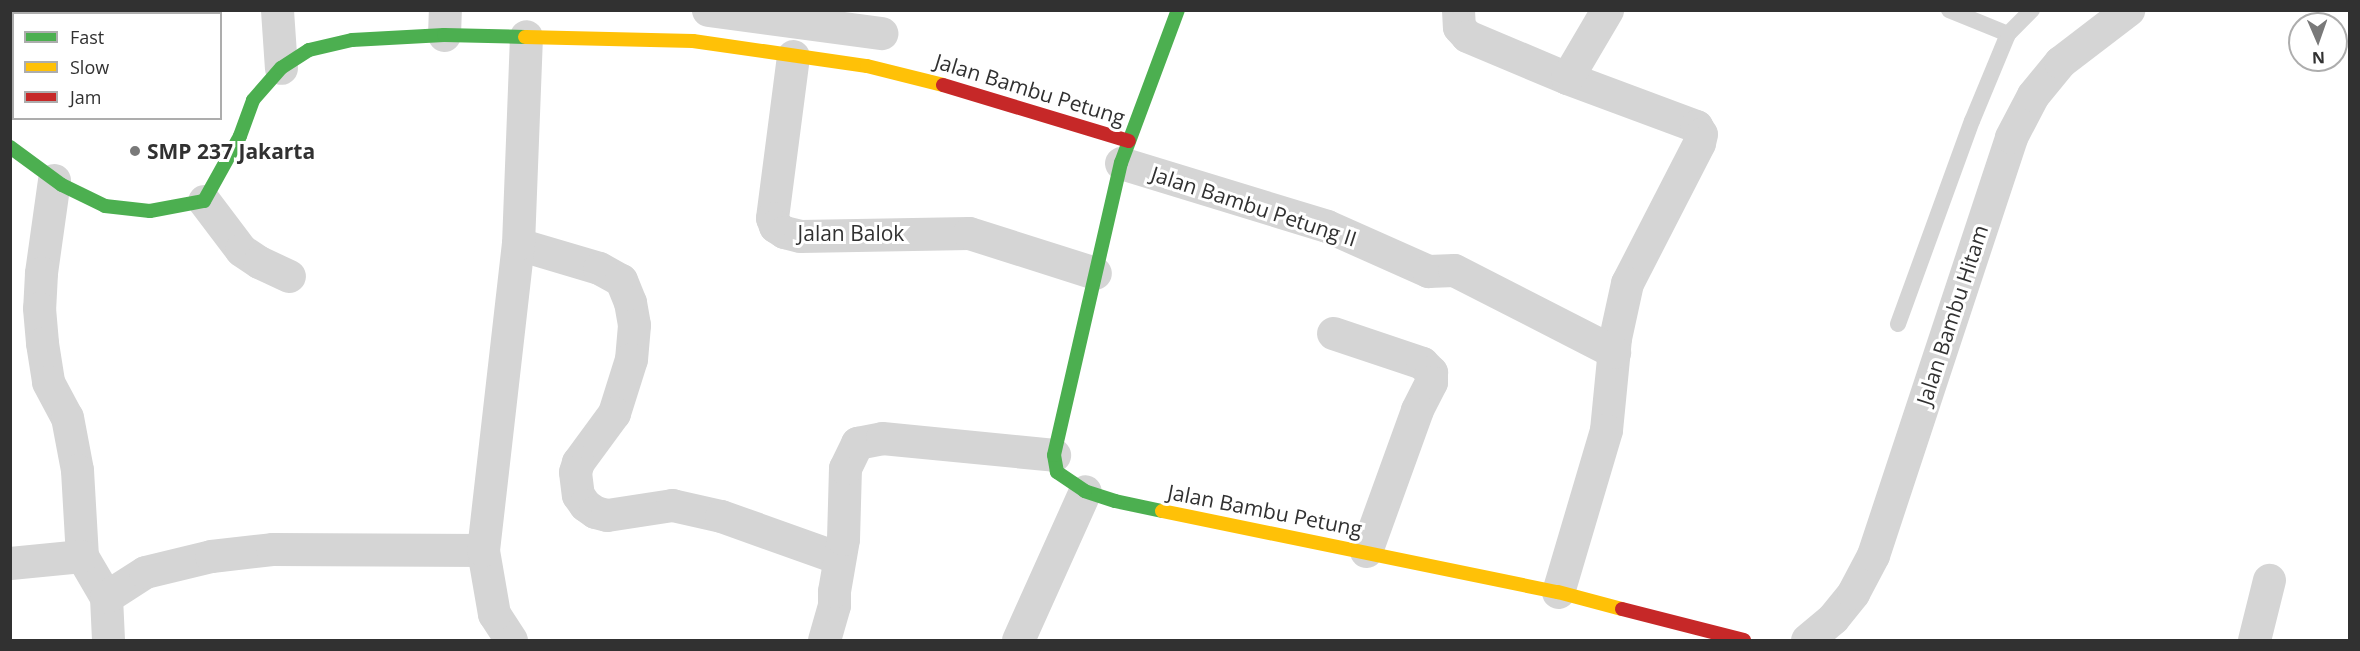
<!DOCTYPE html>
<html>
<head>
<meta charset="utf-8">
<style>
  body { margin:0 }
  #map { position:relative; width:2360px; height:651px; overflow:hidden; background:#fff; font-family:"Open Sans",sans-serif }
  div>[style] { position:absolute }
  .green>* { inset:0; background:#f1f3ed }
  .lane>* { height:16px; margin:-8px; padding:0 8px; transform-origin:8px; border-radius:8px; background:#d5d5d5 }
  .street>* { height:33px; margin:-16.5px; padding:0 16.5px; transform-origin:16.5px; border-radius:16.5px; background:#d5d5d5 }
  .fast>* { height:14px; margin:-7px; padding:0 7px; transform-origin:7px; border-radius:7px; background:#4caf50 }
  .slow>* { height:14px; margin:-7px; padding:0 7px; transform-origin:7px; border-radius:7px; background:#ffc107 }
  .jam>* { height:14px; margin:-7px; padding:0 7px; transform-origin:7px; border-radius:7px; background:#c62828 }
  .dots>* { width:16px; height:16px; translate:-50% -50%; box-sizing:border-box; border:3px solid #fff; border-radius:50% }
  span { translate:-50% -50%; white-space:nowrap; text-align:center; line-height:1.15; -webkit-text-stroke:6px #fff; paint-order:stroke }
  .street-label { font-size:21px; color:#313131 }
  .poi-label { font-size:21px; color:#313131; font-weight:700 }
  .left { translate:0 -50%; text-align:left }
  .frame { position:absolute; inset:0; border:12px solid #313131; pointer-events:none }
  .legend { position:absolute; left:12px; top:12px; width:210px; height:108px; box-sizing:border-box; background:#fff; border:2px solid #adadad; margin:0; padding:8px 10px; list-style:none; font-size:18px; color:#313131 }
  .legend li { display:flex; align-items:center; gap:12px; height:30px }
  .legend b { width:30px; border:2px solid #adadad }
  .north { position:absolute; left:2288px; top:12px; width:60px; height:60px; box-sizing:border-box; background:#fff; border:2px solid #adadad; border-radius:50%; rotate:178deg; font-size:16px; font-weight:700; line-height:24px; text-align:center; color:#313131 }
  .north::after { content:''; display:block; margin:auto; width:21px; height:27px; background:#797979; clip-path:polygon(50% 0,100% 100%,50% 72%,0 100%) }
</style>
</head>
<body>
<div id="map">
  <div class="green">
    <i style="clip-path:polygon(15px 11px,15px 10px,150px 11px,149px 14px,14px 14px)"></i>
  </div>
  <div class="lane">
    <i style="left:1949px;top:10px;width:64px;rotate:22.1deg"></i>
    <i style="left:1898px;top:324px;width:216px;rotate:-70deg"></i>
    <i style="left:1972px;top:121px;width:94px;rotate:-67.5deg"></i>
    <i style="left:2008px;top:34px;width:34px;rotate:-45deg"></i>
  </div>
  <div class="street">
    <i style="left:277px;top:10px;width:58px;rotate:86.1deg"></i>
    <i style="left:708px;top:10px;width:175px;rotate:7.6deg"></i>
    <i style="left:1458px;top:10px;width:17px;rotate:87deg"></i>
    <i style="left:1459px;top:27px;width:12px;rotate:48deg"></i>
    <i style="left:1467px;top:36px;width:108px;rotate:22.8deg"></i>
    <i style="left:1567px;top:78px;width:138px;rotate:20.4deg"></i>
    <i style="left:1696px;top:126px;width:9px;rotate:58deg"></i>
    <i style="left:1701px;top:134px;width:9px;rotate:103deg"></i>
    <i style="left:1699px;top:143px;width:157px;rotate:117.2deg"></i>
    <i style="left:1627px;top:283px;width:56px;rotate:102.3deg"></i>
    <i style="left:1615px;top:338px;width:92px;rotate:95.6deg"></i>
    <i style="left:1606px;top:430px;width:169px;rotate:106.5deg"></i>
    <i style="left:444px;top:35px;width:25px;rotate:-88deg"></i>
    <i style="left:793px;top:56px;width:163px;rotate:97.4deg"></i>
    <i style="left:772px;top:218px;width:9px;rotate:69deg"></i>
    <i style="left:775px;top:226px;width:11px;rotate:34deg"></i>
    <i style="left:784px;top:232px;width:16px;rotate:14deg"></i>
    <i style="left:800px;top:236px;width:169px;rotate:-1deg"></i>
    <i style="left:969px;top:233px;width:132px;rotate:17.6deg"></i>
    <i style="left:1567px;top:78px;width:79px;rotate:-59.5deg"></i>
    <i style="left:1121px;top:163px;width:215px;rotate:17deg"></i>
    <i style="left:1327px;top:226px;width:111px;rotate:24deg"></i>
    <i style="left:1428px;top:271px;width:26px;rotate:-2deg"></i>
    <i style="left:1454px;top:270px;width:180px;rotate:27.1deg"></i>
    <i style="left:54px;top:180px;width:94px;rotate:98deg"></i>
    <i style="left:41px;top:273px;width:35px;rotate:93deg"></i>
    <i style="left:39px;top:308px;width:35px;rotate:85deg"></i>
    <i style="left:42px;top:343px;width:39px;rotate:81deg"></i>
    <i style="left:48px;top:382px;width:40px;rotate:62deg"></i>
    <i style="left:67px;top:417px;width:54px;rotate:79.3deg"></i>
    <i style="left:77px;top:470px;width:86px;rotate:86.7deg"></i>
    <i style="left:82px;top:556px;width:48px;rotate:59.7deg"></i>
    <i style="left:106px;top:597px;width:43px;rotate:87.3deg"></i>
    <i style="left:204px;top:201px;width:61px;rotate:52.9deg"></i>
    <i style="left:241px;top:250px;width:22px;rotate:34deg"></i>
    <i style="left:259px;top:262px;width:33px;rotate:25deg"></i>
    <i style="left:518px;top:244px;width:84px;rotate:16.5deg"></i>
    <i style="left:599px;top:268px;width:25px;rotate:29deg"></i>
    <i style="left:621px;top:280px;width:24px;rotate:68deg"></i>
    <i style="left:630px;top:302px;width:23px;rotate:80deg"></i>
    <i style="left:634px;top:325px;width:34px;rotate:95deg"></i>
    <i style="left:631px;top:359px;width:57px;rotate:107.5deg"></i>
    <i style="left:614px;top:413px;width:61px;rotate:126.3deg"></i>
    <i style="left:578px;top:462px;width:10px;rotate:107deg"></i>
    <i style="left:575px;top:472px;width:23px;rotate:83deg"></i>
    <i style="left:578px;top:495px;width:12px;rotate:55deg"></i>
    <i style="left:585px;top:505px;width:12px;rotate:35deg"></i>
    <i style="left:595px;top:512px;width:12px;rotate:14deg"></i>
    <i style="left:607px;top:515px;width:66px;rotate:-8.7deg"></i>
    <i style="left:672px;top:505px;width:50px;rotate:12.7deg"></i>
    <i style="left:721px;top:516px;width:125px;rotate:19.6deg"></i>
    <i style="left:1333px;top:333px;width:94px;rotate:18.6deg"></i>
    <i style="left:1422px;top:363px;width:13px;rotate:45deg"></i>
    <i style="left:1431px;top:372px;width:10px;rotate:90deg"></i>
    <i style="left:1431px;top:382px;width:31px;rotate:117deg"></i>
    <i style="left:1417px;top:410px;width:150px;rotate:109.9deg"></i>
    <i style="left:10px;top:563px;width:72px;rotate:-5.6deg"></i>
    <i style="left:106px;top:597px;width:46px;rotate:-32.7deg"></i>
    <i style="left:145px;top:572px;width:68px;rotate:-13.6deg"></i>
    <i style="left:211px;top:556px;width:61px;rotate:-6.5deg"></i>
    <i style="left:272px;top:549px;width:211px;rotate:0.3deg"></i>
    <i style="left:511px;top:640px;width:31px;rotate:-123deg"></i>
    <i style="left:494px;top:614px;width:65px;rotate:-99.8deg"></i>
    <i style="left:483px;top:550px;width:308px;rotate:-83.5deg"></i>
    <i style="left:518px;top:244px;width:208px;rotate:-87.8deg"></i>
    <i style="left:824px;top:640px;width:36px;rotate:-74deg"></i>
    <i style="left:834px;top:605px;width:14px;rotate:-90deg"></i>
    <i style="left:834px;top:591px;width:53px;rotate:-80.2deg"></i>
    <i style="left:843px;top:539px;width:71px;rotate:-88.4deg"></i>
    <i style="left:845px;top:468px;width:28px;rotate:-64deg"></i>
    <i style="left:857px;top:443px;width:25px;rotate:-11deg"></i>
    <i style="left:882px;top:438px;width:173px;rotate:5.6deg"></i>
    <i style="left:1018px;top:640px;width:163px;rotate:-65.8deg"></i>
    <i style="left:1807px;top:640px;width:34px;rotate:-40deg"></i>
    <i style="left:1833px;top:618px;width:32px;rotate:-51deg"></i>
    <i style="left:1853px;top:593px;width:43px;rotate:-62.2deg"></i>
    <i style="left:1873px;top:555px;width:440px;rotate:-71.7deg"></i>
    <i style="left:2011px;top:137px;width:47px;rotate:-62.4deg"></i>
    <i style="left:2033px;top:95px;width:43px;rotate:-50.7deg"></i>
    <i style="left:2060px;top:62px;width:86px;rotate:-37.4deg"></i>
    <i style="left:2254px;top:640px;width:62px;rotate:-76deg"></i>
  </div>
  <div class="fast">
    <i style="left:10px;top:147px;width:64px;rotate:36.2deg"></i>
    <i style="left:62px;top:185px;width:48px;rotate:26deg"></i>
    <i style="left:105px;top:206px;width:45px;rotate:6.3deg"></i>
    <i style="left:150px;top:211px;width:55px;rotate:-10.5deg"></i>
    <i style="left:204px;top:201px;width:74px;rotate:-61deg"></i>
    <i style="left:240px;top:136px;width:38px;rotate:-70deg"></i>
    <i style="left:253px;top:100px;width:43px;rotate:-48.8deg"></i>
    <i style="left:281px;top:68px;width:33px;rotate:-33deg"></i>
    <i style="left:309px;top:50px;width:44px;rotate:-13.1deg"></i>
    <i style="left:352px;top:40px;width:92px;rotate:-3.1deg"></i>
    <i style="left:444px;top:35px;width:81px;rotate:1.4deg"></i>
    <i style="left:1162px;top:511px;width:48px;rotate:-168deg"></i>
    <i style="left:1115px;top:501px;width:32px;rotate:-162deg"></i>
    <i style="left:1085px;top:491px;width:34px;rotate:-146deg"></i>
    <i style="left:1057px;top:472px;width:17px;rotate:-100deg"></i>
    <i style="left:1054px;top:455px;width:300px;rotate:-77.1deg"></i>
    <i style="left:1121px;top:163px;width:163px;rotate:-69.6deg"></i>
  </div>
  <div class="slow">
    <i style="left:525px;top:37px;width:168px;rotate:1.4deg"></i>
    <i style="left:693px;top:41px;width:176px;rotate:8.2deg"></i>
    <i style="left:867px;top:66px;width:78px;rotate:14deg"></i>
    <i style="left:1162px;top:511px;width:404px;rotate:11.6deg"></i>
    <i style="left:1558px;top:592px;width:66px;rotate:14.9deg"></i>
  </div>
  <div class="jam">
    <i style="left:943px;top:85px;width:194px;rotate:16.8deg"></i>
    <i style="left:1622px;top:609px;width:126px;rotate:14.3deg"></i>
  </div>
  <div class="dots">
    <i style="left:135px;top:151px;background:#797979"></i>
  </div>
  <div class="street-label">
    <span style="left:1030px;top:89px;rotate:17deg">Jalan Bambu Petung</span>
    <span style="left:1254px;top:206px;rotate:18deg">Jalan Bambu Petung II</span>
    <span style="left:851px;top:233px">Jalan Balok</span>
    <span style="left:1952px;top:315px;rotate:-72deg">Jalan Bambu Hitam</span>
    <span style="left:1265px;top:510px;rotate:11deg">Jalan Bambu Petung</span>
  </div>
  <div class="poi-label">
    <span class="left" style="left:147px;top:151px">SMP 237 Jakarta</span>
  </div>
  <div class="frame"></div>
  <ul class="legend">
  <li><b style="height:8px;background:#4caf50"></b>Fast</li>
  <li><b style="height:8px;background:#ffc107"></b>Slow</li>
  <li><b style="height:8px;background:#c62828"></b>Jam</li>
  </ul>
  <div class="north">N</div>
</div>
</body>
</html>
